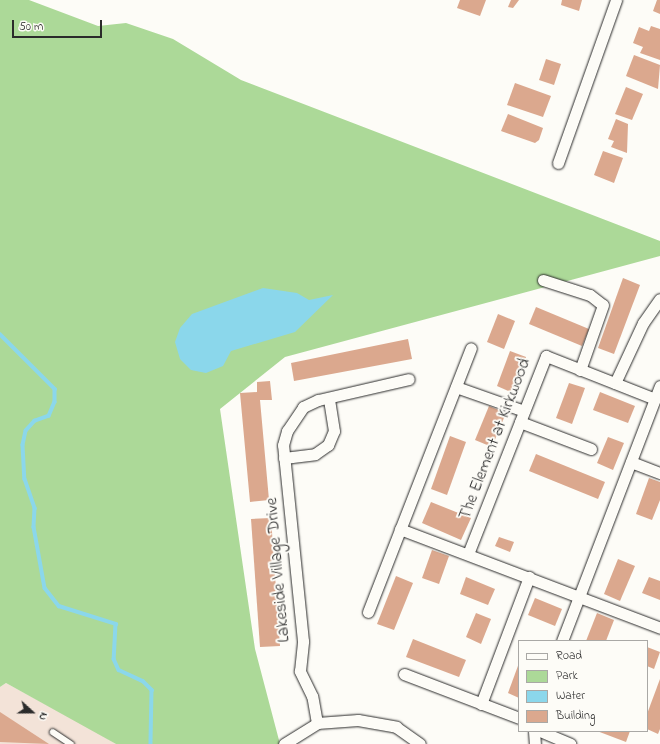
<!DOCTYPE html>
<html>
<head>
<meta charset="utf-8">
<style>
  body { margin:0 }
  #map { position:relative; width:660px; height:744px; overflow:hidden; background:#fdfcf7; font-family:"Indie Flower",sans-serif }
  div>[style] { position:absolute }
  .built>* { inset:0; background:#f3e3d8 }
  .green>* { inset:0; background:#acd998 }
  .water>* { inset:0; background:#8bd7eb }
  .stream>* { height:3.5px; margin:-1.75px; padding:0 1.75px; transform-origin:1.75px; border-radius:1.75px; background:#8bd7eb }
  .building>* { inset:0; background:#dba88e }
  .roads { filter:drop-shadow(0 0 1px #2b2b2b) drop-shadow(0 0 1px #2b2b2b) }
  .service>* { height:5.5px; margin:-2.75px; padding:0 2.75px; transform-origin:2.75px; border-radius:2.75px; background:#fdfcf7 }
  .minor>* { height:11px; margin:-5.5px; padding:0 5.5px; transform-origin:5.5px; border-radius:5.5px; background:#fdfcf7 }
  span { translate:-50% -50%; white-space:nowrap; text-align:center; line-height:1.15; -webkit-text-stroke:4px #fdfcf7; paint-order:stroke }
  .street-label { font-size:17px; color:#2b2b2b }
  .legend { position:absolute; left:518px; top:640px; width:130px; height:92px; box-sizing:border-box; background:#fdfcf7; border:1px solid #a9a8a5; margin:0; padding:5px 7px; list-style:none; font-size:12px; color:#2b2b2b }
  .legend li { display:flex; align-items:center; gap:8px; height:20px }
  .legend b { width:20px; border:1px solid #a9a8a5 }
  .north { position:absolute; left:12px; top:692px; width:40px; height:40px; -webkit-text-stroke:3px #fdfcf7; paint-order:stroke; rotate:111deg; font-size:11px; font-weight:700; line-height:16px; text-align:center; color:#2b2b2b }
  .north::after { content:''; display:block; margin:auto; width:14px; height:18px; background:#2b2b2b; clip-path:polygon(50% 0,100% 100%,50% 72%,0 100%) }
  .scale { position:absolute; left:12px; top:20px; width:90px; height:18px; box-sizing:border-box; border:2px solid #2b2b2b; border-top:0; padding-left:5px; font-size:12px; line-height:14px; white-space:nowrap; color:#2b2b2b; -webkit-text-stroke:3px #fdfcf7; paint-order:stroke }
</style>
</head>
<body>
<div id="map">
  <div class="built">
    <i style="clip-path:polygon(6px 683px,91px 729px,116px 744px,0 744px,0 687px)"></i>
  </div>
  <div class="green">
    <i style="clip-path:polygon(0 0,29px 0,98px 26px,126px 23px,173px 39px,241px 80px,660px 241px,660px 256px,285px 357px,220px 409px,255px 649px,280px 744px,116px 744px,6px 683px,0 687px)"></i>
  </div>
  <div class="water">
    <i style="clip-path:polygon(263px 288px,297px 293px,309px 300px,333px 295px,295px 332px,231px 351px,223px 366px,206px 373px,191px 370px,180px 359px,175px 342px,180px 328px,192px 314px)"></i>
  </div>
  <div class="stream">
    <i style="left:0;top:334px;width:78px;rotate:45deg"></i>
    <i style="left:55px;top:389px;width:13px;rotate:90deg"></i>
    <i style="left:55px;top:402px;width:15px;rotate:113deg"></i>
    <i style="left:49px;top:416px;width:15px;rotate:160deg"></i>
    <i style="left:35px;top:421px;width:13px;rotate:132deg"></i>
    <i style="left:26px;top:431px;width:14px;rotate:102deg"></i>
    <i style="left:23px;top:445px;width:34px;rotate:87deg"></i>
    <i style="left:25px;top:479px;width:31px;rotate:71deg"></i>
    <i style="left:35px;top:508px;width:19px;rotate:93deg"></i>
    <i style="left:34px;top:527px;width:62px;rotate:79.8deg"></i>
    <i style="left:45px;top:588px;width:23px;rotate:52deg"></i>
    <i style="left:59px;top:606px;width:60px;rotate:17.5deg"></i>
    <i style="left:116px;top:624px;width:35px;rotate:93deg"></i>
    <i style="left:114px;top:659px;width:12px;rotate:66deg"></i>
    <i style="left:119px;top:670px;width:26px;rotate:25deg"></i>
    <i style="left:143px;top:681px;width:13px;rotate:45deg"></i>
    <i style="left:152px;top:690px;width:54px;rotate:91.1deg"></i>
  </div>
  <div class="building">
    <i style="clip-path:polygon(460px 0,486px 0,480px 16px,457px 8px)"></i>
    <i style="clip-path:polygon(511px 0,519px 0,513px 8px,508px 7px)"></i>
    <i style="clip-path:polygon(562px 0,582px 0,579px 11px,561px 5px)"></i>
    <i style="clip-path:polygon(657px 0,660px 0,660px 14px,653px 11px)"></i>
    <i style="clip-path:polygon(651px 26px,660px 29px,660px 60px,640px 53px,643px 47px,633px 43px,639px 27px,649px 31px)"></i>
    <i style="clip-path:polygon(634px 55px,660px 65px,658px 89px,626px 76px)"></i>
    <i style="clip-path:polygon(546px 59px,561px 64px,554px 85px,539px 80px)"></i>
    <i style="clip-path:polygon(515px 83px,551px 96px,543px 117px,507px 105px)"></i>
    <i style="clip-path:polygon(626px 87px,643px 94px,632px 120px,615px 114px)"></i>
    <i style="clip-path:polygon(508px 114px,543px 128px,539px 140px,535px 143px,501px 131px)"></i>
    <i style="clip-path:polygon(616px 119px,628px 124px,627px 153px,611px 147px,614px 141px,608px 139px)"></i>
    <i style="clip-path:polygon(603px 151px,623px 158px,614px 183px,594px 175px)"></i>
    <i style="clip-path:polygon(623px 278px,640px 285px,614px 354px,598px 348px)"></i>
    <i style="clip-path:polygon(536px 307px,589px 329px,582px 346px,529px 324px)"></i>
    <i style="clip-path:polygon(498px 314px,515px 321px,504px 349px,487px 342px)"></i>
    <i style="clip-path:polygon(408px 339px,412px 359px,294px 381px,291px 363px)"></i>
    <i style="clip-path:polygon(510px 351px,526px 357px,513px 393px,497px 386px)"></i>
    <i style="clip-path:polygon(270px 381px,272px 400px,260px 400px,269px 500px,250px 502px,240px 393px,257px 392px,257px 382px)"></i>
    <i style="clip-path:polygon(569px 383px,585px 388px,572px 424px,556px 418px)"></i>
    <i style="clip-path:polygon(600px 392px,635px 406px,628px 423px,593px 410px)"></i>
    <i style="clip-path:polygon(489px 406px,506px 413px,492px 447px,475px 440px)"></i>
    <i style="clip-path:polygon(450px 436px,466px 442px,447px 495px,431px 489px)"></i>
    <i style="clip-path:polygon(608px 437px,624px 443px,613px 470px,597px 463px)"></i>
    <i style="clip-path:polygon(536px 454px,605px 482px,598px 499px,529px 471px)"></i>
    <i style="clip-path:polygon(649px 478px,660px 482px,660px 500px,652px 520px,636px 514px)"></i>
    <i style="clip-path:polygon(431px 502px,471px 518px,461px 540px,422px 523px)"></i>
    <i style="clip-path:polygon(271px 518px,280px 646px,260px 647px,251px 519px)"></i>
    <i style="clip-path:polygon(499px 537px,514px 542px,510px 552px,495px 546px)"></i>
    <i style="clip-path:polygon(432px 550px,449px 556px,439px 584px,422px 578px)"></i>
    <i style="clip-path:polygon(618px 559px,635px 566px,620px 601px,604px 594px)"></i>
    <i style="clip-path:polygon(396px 576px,413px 583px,394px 630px,377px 624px)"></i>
    <i style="clip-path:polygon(466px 577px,495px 589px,488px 605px,460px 594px)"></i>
    <i style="clip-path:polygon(649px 577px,660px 581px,660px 600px,642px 593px)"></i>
    <i style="clip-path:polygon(535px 598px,562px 609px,555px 626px,528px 615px)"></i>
    <i style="clip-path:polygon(476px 613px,491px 619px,481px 644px,466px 637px)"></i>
    <i style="clip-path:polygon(597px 613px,614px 620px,606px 641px,586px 641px)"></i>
    <i style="clip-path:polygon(413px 639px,466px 660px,459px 677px,406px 657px)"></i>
    <i style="clip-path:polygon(647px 647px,660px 652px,654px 669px,647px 666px)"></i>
    <i style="clip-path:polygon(519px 663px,519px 698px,508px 693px)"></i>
    <i style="clip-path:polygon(660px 679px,660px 729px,658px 734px,647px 729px,647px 714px)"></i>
    <i style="clip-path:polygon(0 712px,49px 744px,0 742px)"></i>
    <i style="clip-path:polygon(597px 731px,630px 731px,626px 742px)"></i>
  </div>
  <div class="roads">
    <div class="service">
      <i style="left:53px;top:732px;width:22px;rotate:34deg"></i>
    </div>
    <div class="minor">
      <i style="left:558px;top:163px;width:173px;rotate:-70.4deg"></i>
      <i style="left:543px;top:280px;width:49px;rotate:17.7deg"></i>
      <i style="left:590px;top:295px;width:16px;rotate:38deg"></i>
      <i style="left:603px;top:305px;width:69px;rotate:109.5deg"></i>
      <i style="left:615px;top:383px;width:66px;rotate:-65deg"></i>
      <i style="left:643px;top:323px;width:29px;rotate:-55deg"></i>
      <i style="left:456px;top:387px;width:72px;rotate:19.4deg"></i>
      <i style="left:520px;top:422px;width:76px;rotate:20.8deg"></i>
      <i style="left:284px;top:458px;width:31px;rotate:-7deg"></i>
      <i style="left:315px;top:454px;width:16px;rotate:-35deg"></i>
      <i style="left:328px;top:445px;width:15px;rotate:-67deg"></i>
      <i style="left:334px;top:431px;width:33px;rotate:-99deg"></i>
      <i style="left:631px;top:462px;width:31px;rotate:21deg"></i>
      <i style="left:400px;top:529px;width:278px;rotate:20.8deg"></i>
      <i style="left:468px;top:554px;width:213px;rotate:-68.5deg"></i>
      <i style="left:546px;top:356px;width:117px;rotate:21.5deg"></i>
      <i style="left:368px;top:612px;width:283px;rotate:-68.7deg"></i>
      <i style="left:562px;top:641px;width:273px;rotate:-69deg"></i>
      <i style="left:404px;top:674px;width:123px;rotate:20.9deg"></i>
      <i style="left:481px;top:704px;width:136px;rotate:-69.3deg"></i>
      <i style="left:317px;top:723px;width:27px;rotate:-100deg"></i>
      <i style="left:312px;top:696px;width:28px;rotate:-116deg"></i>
      <i style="left:300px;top:671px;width:30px;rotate:-84deg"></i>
      <i style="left:303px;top:641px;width:197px;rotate:-95.8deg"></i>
      <i style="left:283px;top:445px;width:15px;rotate:-74deg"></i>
      <i style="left:287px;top:431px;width:29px;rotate:-56deg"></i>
      <i style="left:303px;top:407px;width:17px;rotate:-25deg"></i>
      <i style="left:318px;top:400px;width:93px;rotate:-13deg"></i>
      <i style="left:534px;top:731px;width:13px;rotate:86deg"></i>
      <i style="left:540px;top:731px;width:33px;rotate:23deg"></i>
      <i style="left:284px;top:744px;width:39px;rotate:-32deg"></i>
      <i style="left:317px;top:723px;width:41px;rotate:-4.2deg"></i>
      <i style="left:358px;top:720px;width:39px;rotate:10deg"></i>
      <i style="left:396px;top:727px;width:29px;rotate:35deg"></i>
    </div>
  </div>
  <div class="street-label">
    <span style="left:495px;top:439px;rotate:-69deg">The Element at Kirkwood</span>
    <span style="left:278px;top:570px;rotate:-95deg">Lakeside Village Drive</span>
  </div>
  <ul class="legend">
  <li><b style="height:5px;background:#fdfcf7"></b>Road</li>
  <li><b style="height:11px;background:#acd998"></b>Park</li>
  <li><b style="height:11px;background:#8bd7eb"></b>Water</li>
  <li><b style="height:11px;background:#dba88e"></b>Building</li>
  </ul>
  <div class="north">N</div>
  <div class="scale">50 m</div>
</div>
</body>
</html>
